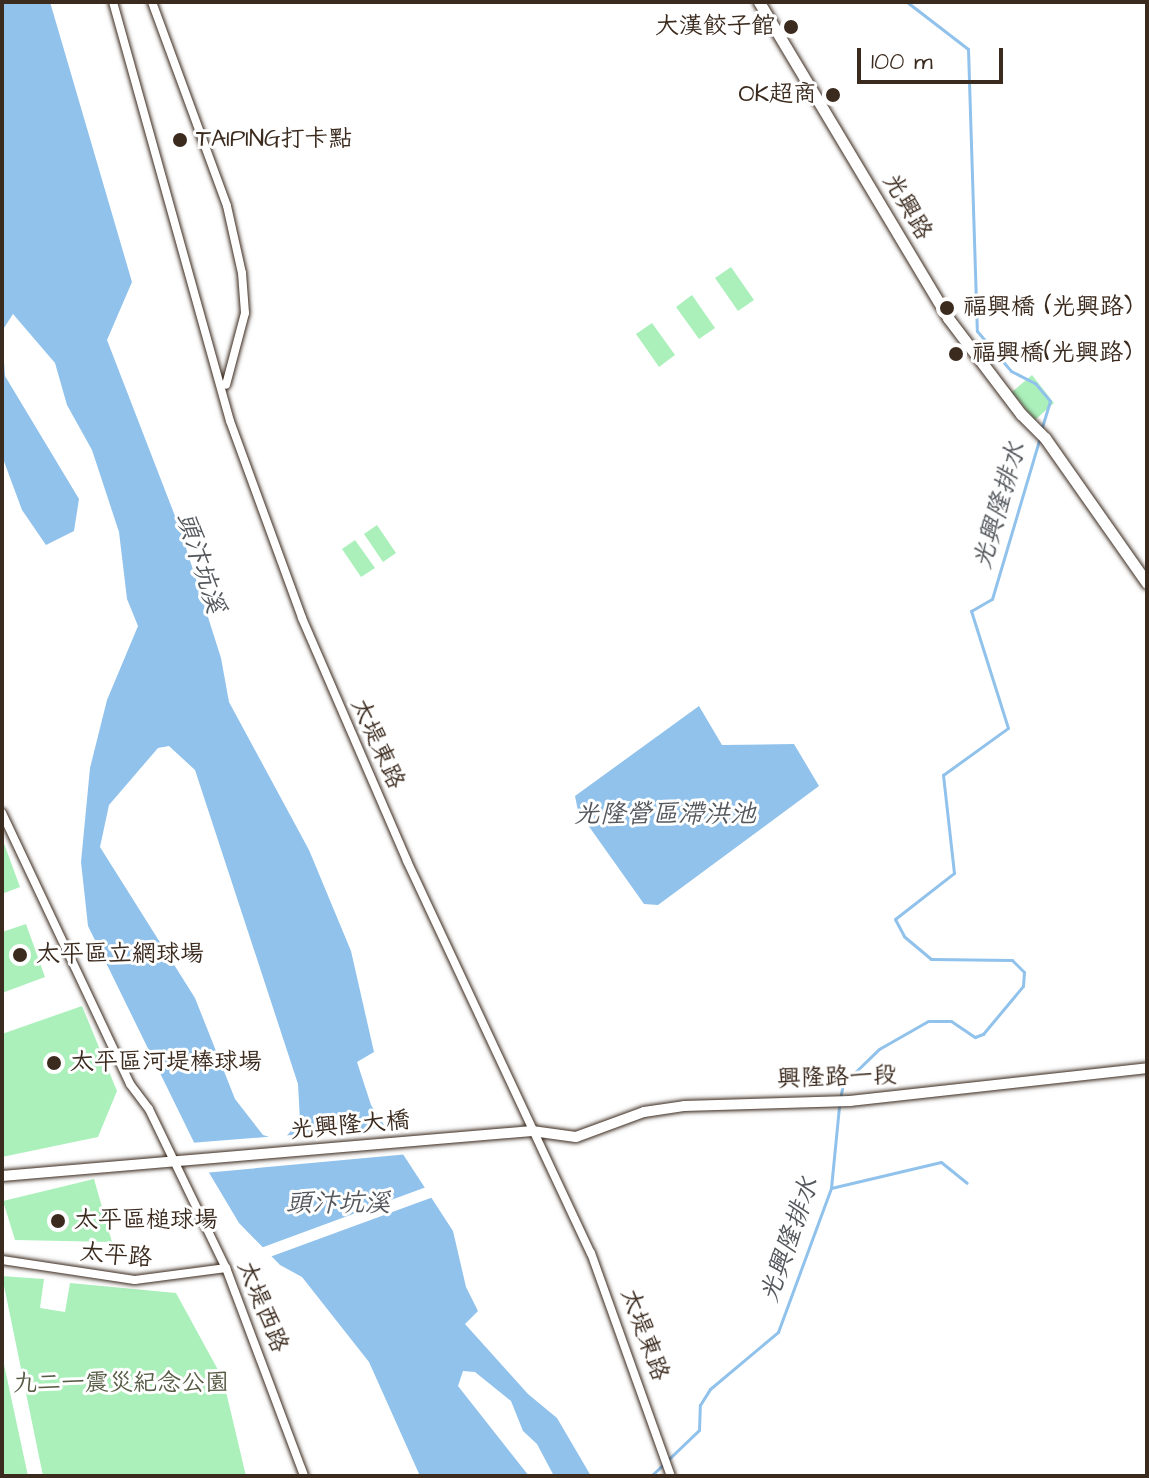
<!DOCTYPE html>
<html>
<head>
<meta charset="utf-8">
<style>
  body { margin:0 }
  #map { position:relative; width:1149px; height:1478px; overflow:hidden; background:#fff; font-family:"Architects Daughter","LXGW WenKai TC",sans-serif }
  div>[style] { position:absolute }
  .green>* { inset:0; background:#abf0bb }
  .water>* { inset:0; background:#90c2ec }
  .pier>* { inset:0; background:#fff }
  .stream>* { height:3px; margin:-1.5px; padding:0 1.5px; transform-origin:1.5px; border-radius:1.5px; background:#90c2ec }
  .roads { filter:drop-shadow(0 0 2px #3b2a1e) drop-shadow(0 0 2px #3b2a1e) }
  .minor>* { height:8px; margin:-4px; padding:0 4px; transform-origin:4px; border-radius:4px; background:#fff }
  .tertiary>* { height:10px; margin:-5px; padding:0 5px; transform-origin:5px; border-radius:5px; background:#fff }
  .secondary>* { height:11px; margin:-5.5px; padding:0 5.5px; transform-origin:5.5px; border-radius:5.5px; background:#fff }
  .dots>* { width:22px; height:22px; translate:-50% -50%; box-sizing:border-box; border:4px solid #fff; border-radius:50% }
  span { translate:-50% -50%; white-space:nowrap; text-align:center; line-height:1.15; -webkit-text-stroke:6px #fff; paint-order:stroke }
  .poi-label { font-size:24px; color:#3b2a1e }
  .right { translate:-100% -50%; text-align:right }
  .left { translate:0 -50%; text-align:left }
  .street-label { font-size:24px; color:#3b2a1e }
  .park-label { font-size:24px; color:#575c45 }
  .water-label { font-size:26px; color:#54585c; font-style:italic }
  .frame { position:absolute; inset:0; border:4px solid #3b2a1e; pointer-events:none }
  .scale { position:absolute; left:857px; top:48px; width:146px; height:36px; box-sizing:border-box; border:4px solid #3b2a1e; border-top:0; padding-left:10px; font-size:24px; line-height:28px; white-space:nowrap; color:#3b2a1e; -webkit-text-stroke:6px #fff; paint-order:stroke }
</style>
</head>
<body>
<div id="map">
  <div class="green">
    <i style="clip-path:polygon(731px 267px,754px 300px,738px 311px,715px 278px)"></i>
    <i style="clip-path:polygon(692px 295px,715px 328px,699px 339px,676px 307px)"></i>
    <i style="clip-path:polygon(652px 323px,675px 355px,659px 367px,636px 334px)"></i>
    <i style="clip-path:polygon(1032px 375px,1054px 403px,1035px 420px,1012px 392px)"></i>
    <i style="clip-path:polygon(377px 525px,396px 553px,383px 562px,364px 534px)"></i>
    <i style="clip-path:polygon(355px 540px,375px 568px,361px 577px,342px 549px)"></i>
    <i style="clip-path:polygon(2px 838px,20px 887px,2px 894px)"></i>
    <i style="clip-path:polygon(26px 924px,45px 977px,2px 993px,2px 932px)"></i>
    <i style="clip-path:polygon(82px 1006px,117px 1091px,98px 1137px,2px 1157px,2px 1034px)"></i>
    <i style="clip-path:polygon(94px 1179px,112px 1242px,15px 1240px,3px 1201px)"></i>
    <i style="clip-path:polygon(2px 1276px,44px 1279px,40px 1308px,65px 1312px,70px 1283px,176px 1293px,223px 1379px,246px 1476px,43px 1476px)"></i>
    <i style="clip-path:polygon(2px 1355px,28px 1476px,2px 1476px)"></i>
  </div>
  <div class="water">
    <i style="clip-path:polygon(evenodd,2px 2px,50px 2px,132px 282px,107px 340px,180px 529px,221px 658px,229px 702px,309px 850px,351px 951px,374px 1052px,357px 1062px,371px 1105px,453px 1231px,466px 1287px,478px 1311px,465px 1324px,528px 1394px,557px 1418px,591px 1476px,554px 1476px,537px 1444px,523px 1431px,511px 1401px,475px 1372px,463px 1371px,458px 1386px,529px 1476px,420px 1476px,369px 1362px,302px 1277px,280px 1265px,239px 1223px,208px 1171px,88px 926px,81px 862px,90px 768px,107px 700px,138px 626px,127px 599px,119px 532px,92px 450px,67px 405px,55px 363px,13px 314px,2px 331px,5px 376px,79px 499px,74px 531px,46px 545px,22px 510px,2px 456px,2px 2px,169px 746px,195px 770px,298px 1084px,300px 1121px,282px 1141px,263px 1135px,235px 1099px,195px 998px,100px 847px,109px 805px,158px 748px,169px 746px)"></i>
    <i style="clip-path:polygon(699px 706px,722px 745px,794px 744px,819px 786px,658px 905px,644px 904px,578px 811px,575px 796px)"></i>
  </div>
  <div class="pier">
    <i style="clip-path:polygon(391px 1127px,409px 1154px,204px 1173px,190px 1143px)"></i>
    <i style="clip-path:polygon(429px 1186px,436px 1196px,267px 1258px,258px 1249px)"></i>
  </div>
  <div class="stream">
    <i style="left:907px;top:2px;width:77px;rotate:37.6deg"></i>
    <i style="left:968px;top:49px;width:282px;rotate:88.2deg"></i>
    <i style="left:977px;top:331px;width:52px;rotate:49.6deg"></i>
    <i style="left:1011px;top:371px;width:27px;rotate:27deg"></i>
    <i style="left:1035px;top:383px;width:23px;rotate:50deg"></i>
    <i style="left:1050px;top:401px;width:28px;rotate:107deg"></i>
    <i style="left:840px;top:1099px;width:15px;rotate:-79deg"></i>
    <i style="left:843px;top:1084px;width:50px;rotate:-44.2deg"></i>
    <i style="left:879px;top:1049px;width:56px;rotate:-29.7deg"></i>
    <i style="left:928px;top:1021px;width:23px"></i>
    <i style="left:951px;top:1021px;width:29px;rotate:34deg"></i>
    <i style="left:975px;top:1037px;width:9px;rotate:-21deg"></i>
    <i style="left:983px;top:1034px;width:62px;rotate:-50.2deg"></i>
    <i style="left:1023px;top:986px;width:14px;rotate:-86deg"></i>
    <i style="left:1024px;top:972px;width:17px;rotate:-135deg"></i>
    <i style="left:1012px;top:960px;width:81px;rotate:-179.3deg"></i>
    <i style="left:931px;top:959px;width:35px;rotate:-140deg"></i>
    <i style="left:904px;top:936px;width:19px;rotate:-118deg"></i>
    <i style="left:895px;top:919px;width:75px;rotate:-37.9deg"></i>
    <i style="left:954px;top:873px;width:99px;rotate:-96.4deg"></i>
    <i style="left:943px;top:775px;width:80px;rotate:-35.9deg"></i>
    <i style="left:1008px;top:728px;width:123px;rotate:-107.5deg"></i>
    <i style="left:971px;top:611px;width:24px;rotate:-30deg"></i>
    <i style="left:992px;top:599px;width:166px;rotate:-73.5deg"></i>
    <i style="left:831px;top:1188px;width:113px;rotate:-13.3deg"></i>
    <i style="left:941px;top:1162px;width:33px;rotate:39deg"></i>
    <i style="left:651px;top:1476px;width:66px;rotate:-43.8deg"></i>
    <i style="left:699px;top:1430px;width:25px;rotate:-88deg"></i>
    <i style="left:700px;top:1405px;width:19px;rotate:-58deg"></i>
    <i style="left:710px;top:1389px;width:89px;rotate:-40deg"></i>
    <i style="left:778px;top:1332px;width:153px;rotate:-69.8deg"></i>
    <i style="left:831px;top:1188px;width:82px;rotate:-84.4deg"></i>
  </div>
  <div class="roads">
    <div class="minor">
      <i style="left:113px;top:2px;width:435px;rotate:74.4deg"></i>
      <i style="left:230px;top:421px;width:210px;rotate:69.9deg"></i>
      <i style="left:302px;top:618px;width:265px;rotate:66.6deg"></i>
      <i style="left:407px;top:861px;width:433px;rotate:64.9deg"></i>
      <i style="left:591px;top:1253px;width:237px;rotate:70.3deg"></i>
      <i style="left:152px;top:2px;width:217px;rotate:69.8deg"></i>
      <i style="left:227px;top:206px;width:69px;rotate:77.4deg"></i>
      <i style="left:242px;top:273px;width:40px;rotate:85.7deg"></i>
      <i style="left:245px;top:313px;width:74px;rotate:104.8deg"></i>
      <i style="left:2px;top:813px;width:300px;rotate:64.7deg"></i>
      <i style="left:130px;top:1084px;width:31px;rotate:53deg"></i>
      <i style="left:149px;top:1109px;width:177px;rotate:64.2deg"></i>
      <i style="left:226px;top:1268px;width:222px;rotate:69.4deg"></i>
      <i style="left:2px;top:1260px;width:134px;rotate:8.6deg"></i>
      <i style="left:135px;top:1280px;width:92px;rotate:-7.5deg"></i>
    </div>
    <div class="tertiary">
      <i style="left:2px;top:1176px;width:532px;rotate:-4.85deg"></i>
      <i style="left:532px;top:1131px;width:44px;rotate:7.8deg"></i>
      <i style="left:576px;top:1137px;width:72px;rotate:-20.2deg"></i>
      <i style="left:644px;top:1112px;width:40px;rotate:-8.5deg"></i>
      <i style="left:684px;top:1106px;width:166px;rotate:-1.7deg"></i>
      <i style="left:850px;top:1101px;width:299px;rotate:-6.3deg"></i>
    </div>
    <div class="secondary">
      <i style="left:759px;top:2px;width:368px;rotate:59.1deg"></i>
      <i style="left:948px;top:318px;width:121px;rotate:52.8deg"></i>
      <i style="left:1021px;top:414px;width:34px;rotate:45deg"></i>
      <i style="left:1045px;top:438px;width:177px;rotate:54.9deg"></i>
    </div>
  </div>
  <div class="dots">
    <i style="left:791px;top:27px;background:#3b2a1e"></i>
    <i style="left:833px;top:95px;background:#3b2a1e"></i>
    <i style="left:180px;top:140px;background:#3b2a1e"></i>
    <i style="left:947px;top:308px;background:#3b2a1e"></i>
    <i style="left:956px;top:354px;background:#3b2a1e"></i>
    <i style="left:20px;top:955px;background:#3b2a1e"></i>
    <i style="left:54px;top:1063px;background:#3b2a1e"></i>
    <i style="left:58px;top:1221px;background:#3b2a1e"></i>
  </div>
  <div class="poi-label">
    <span class="right" style="left:775px;top:27px">大漢餃子館</span>
    <span class="right" style="left:817px;top:95px">OK超商</span>
    <span class="left" style="left:196px;top:140px">TAIPING打卡點</span>
    <span class="left" style="left:963px;top:308px">福興橋 (光興路)</span>
    <span class="left" style="left:972px;top:354px">福興橋(光興路)</span>
    <span class="left" style="left:36px;top:955px">太平區立網球場</span>
    <span class="left" style="left:70px;top:1063px">太平區河堤棒球場</span>
    <span class="left" style="left:74px;top:1221px">太平區槌球場</span>
  </div>
  <div class="street-label">
    <span style="left:907px;top:207px;rotate:60deg">光興路</span>
    <span style="left:377px;top:744px;rotate:66deg">太堤東路</span>
    <span style="left:837px;top:1078px;rotate:-2deg">興隆路一段</span>
    <span style="left:350px;top:1126px;rotate:-5deg">光興隆大橋</span>
    <span style="left:116px;top:1256px;rotate:5deg">太平路</span>
    <span style="left:262px;top:1307px;rotate:68deg">太堤西路</span>
    <span style="left:644px;top:1335px;rotate:70deg">太堤東路</span>
  </div>
  <div class="park-label">
    <span style="left:121px;top:1384px">九二一震災紀念公園</span>
  </div>
  <div class="water-label">
    <span style="left:1000px;top:506px;rotate:-74deg">光興隆排水</span>
    <span style="left:200px;top:563px;rotate:72deg">頭汴坑溪</span>
    <span style="left:665px;top:815px">光隆營區滯洪池</span>
    <span style="left:338px;top:1204px">頭汴坑溪</span>
    <span style="left:790px;top:1240px;rotate:-71deg">光興隆排水</span>
  </div>
  <div class="frame"></div>
  <div class="scale">100 m</div>
</div>
</body>
</html>
